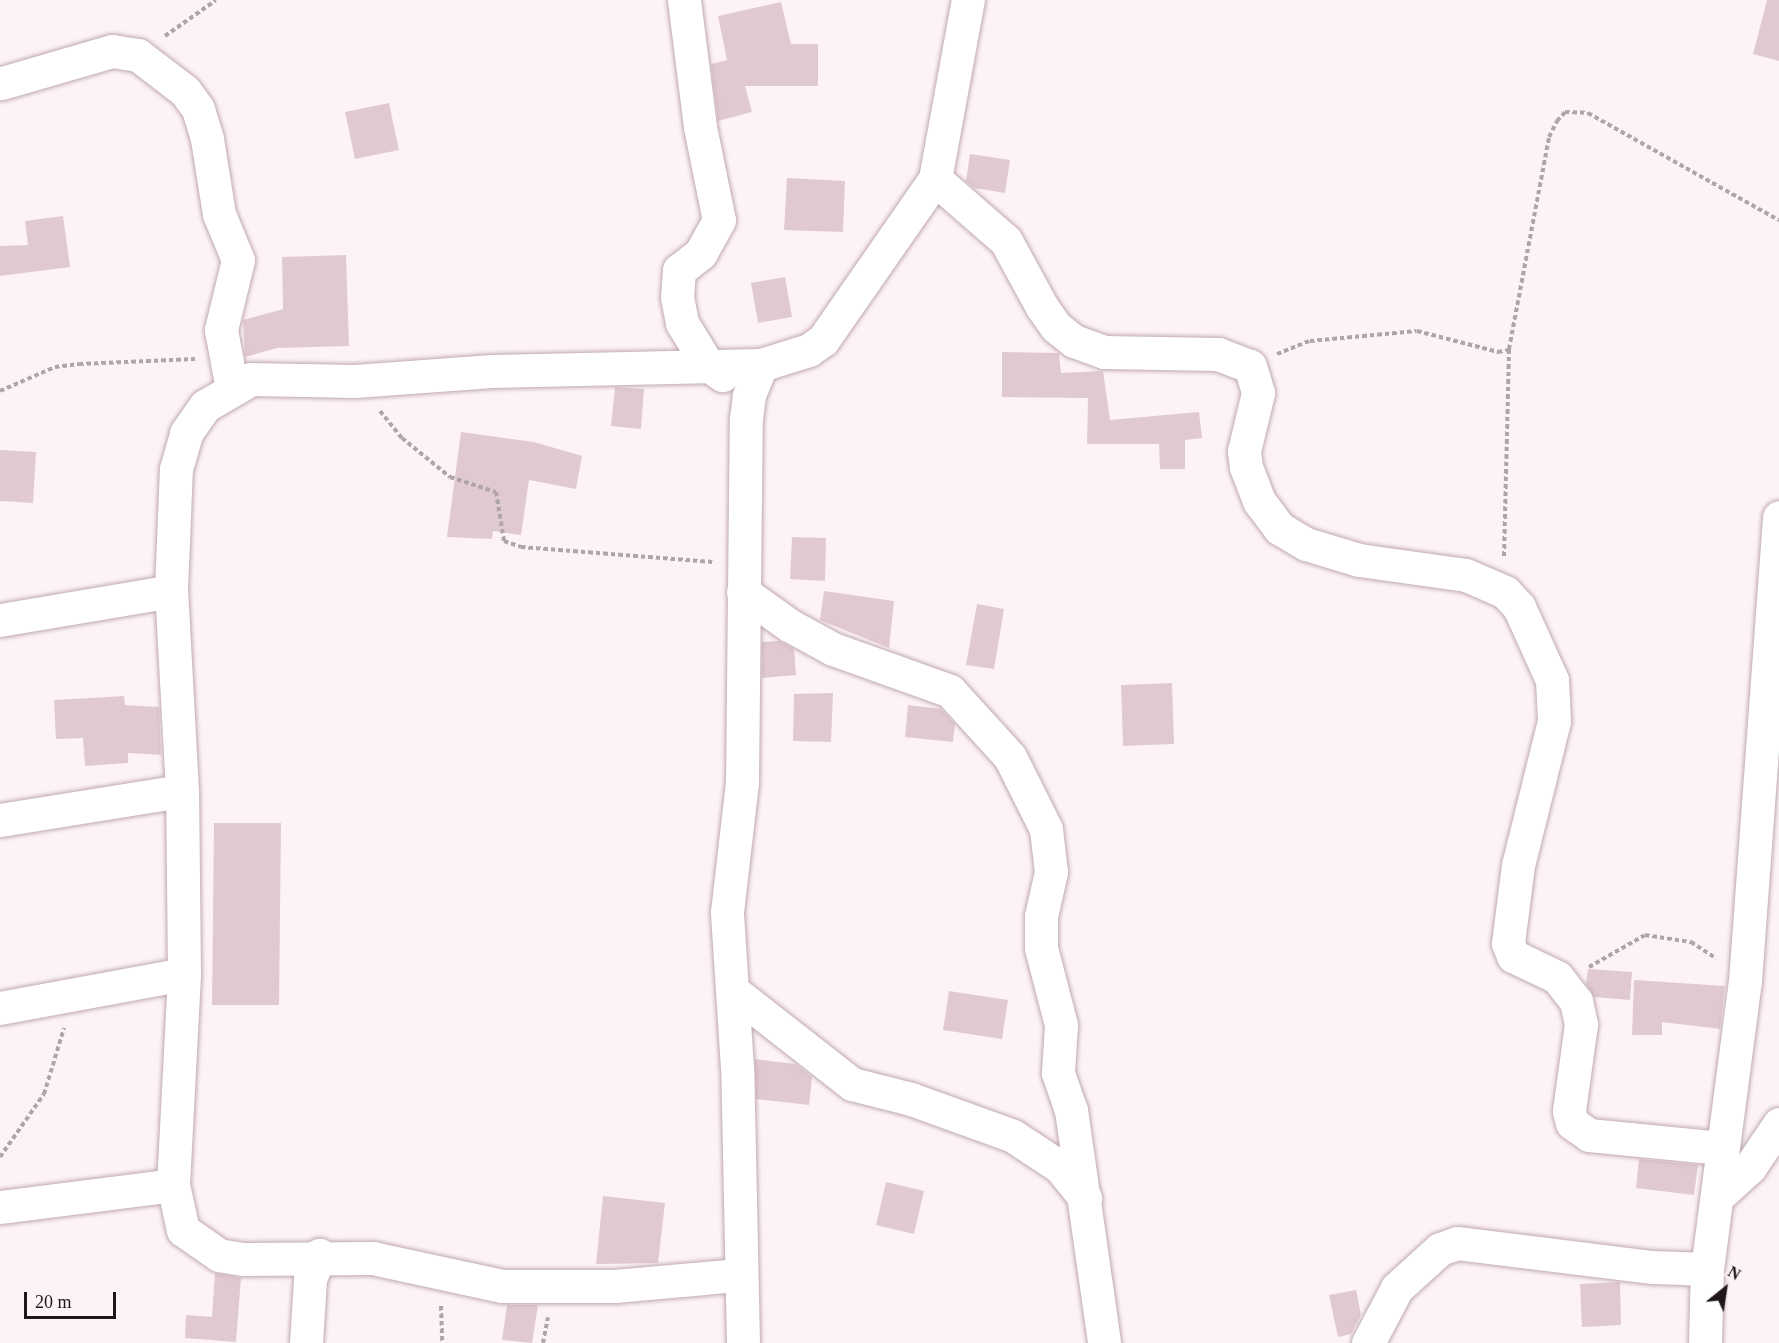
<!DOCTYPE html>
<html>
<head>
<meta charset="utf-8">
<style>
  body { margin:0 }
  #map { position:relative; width:1779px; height:1343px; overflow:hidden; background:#fdf3f7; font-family:"Times New Roman",serif }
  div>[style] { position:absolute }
  .building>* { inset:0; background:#e1c9d3 }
  .path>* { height:4px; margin-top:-2px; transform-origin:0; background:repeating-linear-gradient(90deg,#afa5a9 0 4.5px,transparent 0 7.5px) }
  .roads { filter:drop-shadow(0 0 2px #c0a8b2) drop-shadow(0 0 2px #c0a8b2) }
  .minor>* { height:33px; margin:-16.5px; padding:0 16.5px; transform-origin:16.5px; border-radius:16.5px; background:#fff }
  span { translate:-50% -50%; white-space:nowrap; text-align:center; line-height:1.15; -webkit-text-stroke:6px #fdf3f7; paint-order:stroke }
  .north { position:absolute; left:1695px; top:1259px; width:60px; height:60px; -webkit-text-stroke:4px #fdf3f7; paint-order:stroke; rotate:30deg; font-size:16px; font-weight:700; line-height:24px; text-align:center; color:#1f161a }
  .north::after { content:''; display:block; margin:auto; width:21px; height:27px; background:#1f161a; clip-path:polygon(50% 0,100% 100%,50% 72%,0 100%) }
  .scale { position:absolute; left:24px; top:1292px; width:92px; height:27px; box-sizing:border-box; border:3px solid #1f161a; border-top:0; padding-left:8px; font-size:18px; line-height:21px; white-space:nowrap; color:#1f161a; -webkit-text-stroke:4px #fdf3f7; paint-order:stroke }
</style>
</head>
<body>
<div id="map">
  <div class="building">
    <i style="clip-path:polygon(1767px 0,1779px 0,1779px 61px,1753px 54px)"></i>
    <i style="clip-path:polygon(781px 2px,791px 44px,818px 44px,818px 86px,745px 86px,752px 112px,718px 121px,711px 64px,727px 60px,718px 16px)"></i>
    <i style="clip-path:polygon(389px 103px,399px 150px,355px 159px,345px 112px)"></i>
    <i style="clip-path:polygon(970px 154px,1010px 160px,1005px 193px,974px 188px,966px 181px)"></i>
    <i style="clip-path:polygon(787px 178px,845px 181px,843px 232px,784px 230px)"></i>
    <i style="clip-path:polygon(63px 216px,70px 267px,0 276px,0 246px,28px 245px,25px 221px)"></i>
    <i style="clip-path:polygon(346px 255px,349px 346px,277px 348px,245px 357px,243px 320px,283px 309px,282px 257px)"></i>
    <i style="clip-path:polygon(785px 277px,792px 317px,758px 323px,751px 283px)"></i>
    <i style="clip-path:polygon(1002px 352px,1059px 353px,1061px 373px,1103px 371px,1110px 420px,1199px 412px,1202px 438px,1185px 440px,1185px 469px,1160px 469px,1159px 444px,1087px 444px,1088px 398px,1002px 397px)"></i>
    <i style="clip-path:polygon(615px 387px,644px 389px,641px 429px,611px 426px)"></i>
    <i style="clip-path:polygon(461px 432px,534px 442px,582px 456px,576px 489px,529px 480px,521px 535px,493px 531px,492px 539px,447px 537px)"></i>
    <i style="clip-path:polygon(0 450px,36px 452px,33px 503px,0 501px)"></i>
    <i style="clip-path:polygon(792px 537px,826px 538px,825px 581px,790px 579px)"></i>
    <i style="clip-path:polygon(824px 591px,894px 601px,889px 648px,820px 620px)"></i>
    <i style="clip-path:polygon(977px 604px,1004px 609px,994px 669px,966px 665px)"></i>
    <i style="clip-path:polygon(779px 641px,794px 649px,796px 675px,762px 678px,762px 642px)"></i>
    <i style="clip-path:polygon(1172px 683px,1174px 744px,1123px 746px,1121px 685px)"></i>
    <i style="clip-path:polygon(833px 693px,831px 742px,793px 741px,794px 694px)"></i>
    <i style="clip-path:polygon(124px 696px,125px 705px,159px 707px,161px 755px,128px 753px,128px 763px,85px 766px,83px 738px,56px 739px,54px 700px)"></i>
    <i style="clip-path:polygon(908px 705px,941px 709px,955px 724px,953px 742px,905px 737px)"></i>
    <i style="clip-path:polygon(214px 823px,281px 823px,279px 1005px,212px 1005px)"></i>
    <i style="clip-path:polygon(1588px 969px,1632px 972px,1630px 1000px,1594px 997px,1586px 984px)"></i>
    <i style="clip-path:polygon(1634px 980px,1725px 986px,1720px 1029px,1662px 1022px,1662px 1035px,1632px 1035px)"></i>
    <i style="clip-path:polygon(949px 991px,1008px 1000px,1002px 1039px,943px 1030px)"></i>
    <i style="clip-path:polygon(755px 1059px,795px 1064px,812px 1077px,809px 1105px,756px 1099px)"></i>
    <i style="clip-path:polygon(1639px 1159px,1698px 1165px,1694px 1195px,1636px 1188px)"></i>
    <i style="clip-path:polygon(886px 1182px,924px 1191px,914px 1234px,876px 1225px)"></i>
    <i style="clip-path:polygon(603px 1196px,665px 1203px,658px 1263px,596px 1264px)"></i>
    <i style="clip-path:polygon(215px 1273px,241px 1278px,236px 1342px,185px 1338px,186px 1315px,212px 1317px)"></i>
    <i style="clip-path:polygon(1620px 1282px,1621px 1325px,1582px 1327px,1580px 1284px)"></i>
    <i style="clip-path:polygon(1356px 1290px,1361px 1315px,1351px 1334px,1338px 1337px,1329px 1295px)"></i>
    <i style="clip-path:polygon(507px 1305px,538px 1305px,532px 1343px,502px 1340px)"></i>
  </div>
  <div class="path">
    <i style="left:165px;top:36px;width:62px;rotate:-35.2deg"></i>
    <i style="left:1277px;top:354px;width:35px;rotate:-22deg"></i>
    <i style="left:1310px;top:341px;width:107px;rotate:-5.3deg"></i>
    <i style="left:1417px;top:331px;width:84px;rotate:14.5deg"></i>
    <i style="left:1498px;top:352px;width:11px;rotate:-10deg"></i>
    <i style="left:0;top:391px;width:60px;rotate:-23.6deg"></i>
    <i style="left:55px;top:367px;width:24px;rotate:-7deg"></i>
    <i style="left:79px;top:364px;width:116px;rotate:-2.5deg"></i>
    <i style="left:380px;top:411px;width:35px;rotate:51deg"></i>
    <i style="left:402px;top:438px;width:62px;rotate:39.1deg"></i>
    <i style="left:450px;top:477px;width:48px;rotate:18.1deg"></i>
    <i style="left:496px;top:492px;width:50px;rotate:80.7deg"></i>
    <i style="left:504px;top:541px;width:18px;rotate:19deg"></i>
    <i style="left:521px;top:547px;width:192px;rotate:4.5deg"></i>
    <i style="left:1504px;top:556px;width:207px;rotate:-88.6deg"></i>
    <i style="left:1509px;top:349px;width:216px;rotate:-79.3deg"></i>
    <i style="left:1549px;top:137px;width:18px;rotate:-63deg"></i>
    <i style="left:1557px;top:121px;width:12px;rotate:-48deg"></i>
    <i style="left:1565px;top:112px;width:23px;rotate:2deg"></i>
    <i style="left:1588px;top:113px;width:219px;rotate:29.3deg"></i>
    <i style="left:1589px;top:967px;width:64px;rotate:-29.7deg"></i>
    <i style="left:1645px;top:935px;width:47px;rotate:8.7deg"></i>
    <i style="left:1691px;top:942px;width:30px;rotate:33deg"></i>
    <i style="left:0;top:1157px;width:77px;rotate:-55.1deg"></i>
    <i style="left:44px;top:1094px;width:69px;rotate:-73.1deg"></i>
    <i style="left:441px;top:1306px;width:37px;rotate:88deg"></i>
    <i style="left:543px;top:1343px;width:26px;rotate:-79deg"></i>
  </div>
  <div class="roads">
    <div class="minor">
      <i style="left:684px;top:0;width:128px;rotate:82.8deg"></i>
      <i style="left:700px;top:127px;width:95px;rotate:78.5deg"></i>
      <i style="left:719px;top:220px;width:38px;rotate:119deg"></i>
      <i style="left:701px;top:253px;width:28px;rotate:142deg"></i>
      <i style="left:679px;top:270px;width:27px;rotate:94deg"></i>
      <i style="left:677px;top:297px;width:26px;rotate:79deg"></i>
      <i style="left:682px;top:323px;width:48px;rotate:58.6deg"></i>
      <i style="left:707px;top:364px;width:19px;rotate:36deg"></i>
      <i style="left:2px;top:83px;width:115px;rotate:-16.2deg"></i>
      <i style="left:112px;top:51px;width:26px;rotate:9deg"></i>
      <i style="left:138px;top:55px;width:59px;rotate:37.5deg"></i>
      <i style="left:185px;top:91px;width:22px;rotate:54deg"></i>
      <i style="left:198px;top:109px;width:31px;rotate:73deg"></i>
      <i style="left:207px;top:139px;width:76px;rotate:80.9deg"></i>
      <i style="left:219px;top:214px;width:50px;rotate:67.6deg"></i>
      <i style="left:238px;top:260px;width:72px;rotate:103.7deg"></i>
      <i style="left:221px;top:330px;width:60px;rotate:79.4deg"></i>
      <i style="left:935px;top:179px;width:94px;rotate:41.1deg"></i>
      <i style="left:1006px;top:241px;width:75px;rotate:61.4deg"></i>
      <i style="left:1042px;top:307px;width:24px;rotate:55deg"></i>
      <i style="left:1056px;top:327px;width:23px;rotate:38deg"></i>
      <i style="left:1074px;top:341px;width:32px;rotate:20deg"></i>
      <i style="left:1104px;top:352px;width:114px;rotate:1deg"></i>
      <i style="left:1218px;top:354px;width:34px;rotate:21deg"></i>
      <i style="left:1250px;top:366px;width:28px;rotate:73deg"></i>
      <i style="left:1258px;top:393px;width:60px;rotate:103.6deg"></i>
      <i style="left:1244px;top:451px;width:16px;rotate:83deg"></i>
      <i style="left:1246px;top:467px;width:36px;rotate:69deg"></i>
      <i style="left:1259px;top:501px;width:34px;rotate:53deg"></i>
      <i style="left:1279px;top:528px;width:31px;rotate:31deg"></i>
      <i style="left:1306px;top:544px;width:55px;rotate:16.8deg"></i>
      <i style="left:1359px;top:560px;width:108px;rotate:8deg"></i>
      <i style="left:1466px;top:575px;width:43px;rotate:23.6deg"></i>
      <i style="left:1505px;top:592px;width:21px;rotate:47deg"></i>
      <i style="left:1519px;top:607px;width:80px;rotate:65.7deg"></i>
      <i style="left:1552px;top:680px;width:41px;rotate:87.2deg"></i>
      <i style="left:1554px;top:721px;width:148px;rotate:104deg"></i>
      <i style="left:1518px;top:865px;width:79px;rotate:97.3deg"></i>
      <i style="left:1508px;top:943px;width:14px;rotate:69deg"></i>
      <i style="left:1513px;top:956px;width:49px;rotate:25.5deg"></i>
      <i style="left:1557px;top:977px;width:31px;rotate:52deg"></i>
      <i style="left:1576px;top:1001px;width:24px;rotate:78deg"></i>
      <i style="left:1581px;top:1024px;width:88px;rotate:97.9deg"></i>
      <i style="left:1569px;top:1111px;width:12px;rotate:76deg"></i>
      <i style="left:1572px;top:1123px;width:21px;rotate:35deg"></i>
      <i style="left:1589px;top:1135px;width:133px;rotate:5.6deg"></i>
      <i style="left:743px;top:592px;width:57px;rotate:35.7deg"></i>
      <i style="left:789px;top:625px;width:50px;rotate:28.6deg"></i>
      <i style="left:833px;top:649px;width:124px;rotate:19.7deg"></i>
      <i style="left:950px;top:691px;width:89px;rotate:47.7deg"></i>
      <i style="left:1010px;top:757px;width:80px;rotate:63.4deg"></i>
      <i style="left:1046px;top:829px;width:43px;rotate:83.4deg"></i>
      <i style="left:1051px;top:872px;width:45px;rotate:102.8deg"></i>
      <i style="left:1041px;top:916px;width:32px;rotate:90deg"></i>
      <i style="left:1041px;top:948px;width:80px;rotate:75.4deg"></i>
      <i style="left:1061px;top:1025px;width:48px;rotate:93.6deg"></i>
      <i style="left:1058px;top:1073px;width:39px;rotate:71deg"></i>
      <i style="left:1071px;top:1110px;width:235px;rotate:81.9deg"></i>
      <i style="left:0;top:620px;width:173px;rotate:-9.6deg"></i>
      <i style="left:0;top:820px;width:184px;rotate:-9.1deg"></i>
      <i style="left:733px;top:991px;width:151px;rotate:38deg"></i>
      <i style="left:852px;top:1084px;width:61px;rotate:14.3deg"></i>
      <i style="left:911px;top:1099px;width:109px;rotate:19.9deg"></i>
      <i style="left:1013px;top:1136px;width:56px;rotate:33.4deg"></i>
      <i style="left:1060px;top:1167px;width:40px;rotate:51deg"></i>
      <i style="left:0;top:1008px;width:187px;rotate:-10.5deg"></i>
      <i style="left:1717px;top:1197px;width:45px;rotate:-42.3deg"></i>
      <i style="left:1750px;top:1167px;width:52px;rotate:-56deg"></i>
      <i style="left:0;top:1207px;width:174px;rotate:-7.2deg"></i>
      <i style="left:738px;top:1275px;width:124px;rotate:174.9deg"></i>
      <i style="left:614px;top:1286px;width:112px;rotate:180deg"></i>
      <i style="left:502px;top:1286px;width:132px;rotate:-167.8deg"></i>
      <i style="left:373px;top:1258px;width:130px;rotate:179.6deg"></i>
      <i style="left:243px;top:1259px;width:24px;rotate:-171deg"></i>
      <i style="left:219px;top:1255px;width:44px;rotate:-145.2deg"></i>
      <i style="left:183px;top:1230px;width:46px;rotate:-102.5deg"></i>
      <i style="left:173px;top:1185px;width:211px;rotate:-87deg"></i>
      <i style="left:184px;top:974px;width:183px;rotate:-90.6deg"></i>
      <i style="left:182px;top:791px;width:200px;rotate:-93.1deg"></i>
      <i style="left:171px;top:591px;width:122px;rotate:-87.7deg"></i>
      <i style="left:176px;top:469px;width:37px;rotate:-74deg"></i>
      <i style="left:186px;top:433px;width:33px;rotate:-55deg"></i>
      <i style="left:205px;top:406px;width:53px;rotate:-30.4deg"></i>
      <i style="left:251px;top:379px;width:104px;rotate:1.1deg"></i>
      <i style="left:355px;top:381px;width:137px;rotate:-4.2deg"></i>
      <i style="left:492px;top:371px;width:269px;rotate:-1.3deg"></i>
      <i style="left:761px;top:365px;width:50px;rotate:-17.4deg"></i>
      <i style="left:809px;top:350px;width:17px;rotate:-36deg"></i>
      <i style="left:823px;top:340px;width:196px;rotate:-55.2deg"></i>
      <i style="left:935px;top:179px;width:182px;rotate:-79.6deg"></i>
      <i style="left:306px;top:1343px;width:64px;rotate:-86.4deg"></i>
      <i style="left:310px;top:1279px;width:26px;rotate:-69deg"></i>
      <i style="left:743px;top:1343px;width:275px;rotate:-91.2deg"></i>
      <i style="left:737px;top:1068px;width:156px;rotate:-93.7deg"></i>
      <i style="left:727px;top:912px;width:130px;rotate:-83.4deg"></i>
      <i style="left:742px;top:783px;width:364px;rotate:-89.4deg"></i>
      <i style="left:746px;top:419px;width:24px;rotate:-83deg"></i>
      <i style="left:749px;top:395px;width:32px;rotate:-68deg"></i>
      <i style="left:1368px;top:1343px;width:62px;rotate:-62.2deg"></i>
      <i style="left:1397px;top:1288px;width:58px;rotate:-42.2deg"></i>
      <i style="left:1440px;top:1249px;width:18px;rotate:-19deg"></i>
      <i style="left:1457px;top:1243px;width:197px;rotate:7deg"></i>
      <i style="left:1653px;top:1267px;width:54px;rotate:2.1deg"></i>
      <i style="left:1705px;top:1343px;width:74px;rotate:-88.5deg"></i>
      <i style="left:1707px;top:1269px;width:290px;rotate:-82.5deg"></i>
      <i style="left:1745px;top:981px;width:465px;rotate:-85.8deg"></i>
    </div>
  </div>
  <div class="north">N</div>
  <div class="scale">20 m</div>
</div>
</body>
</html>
